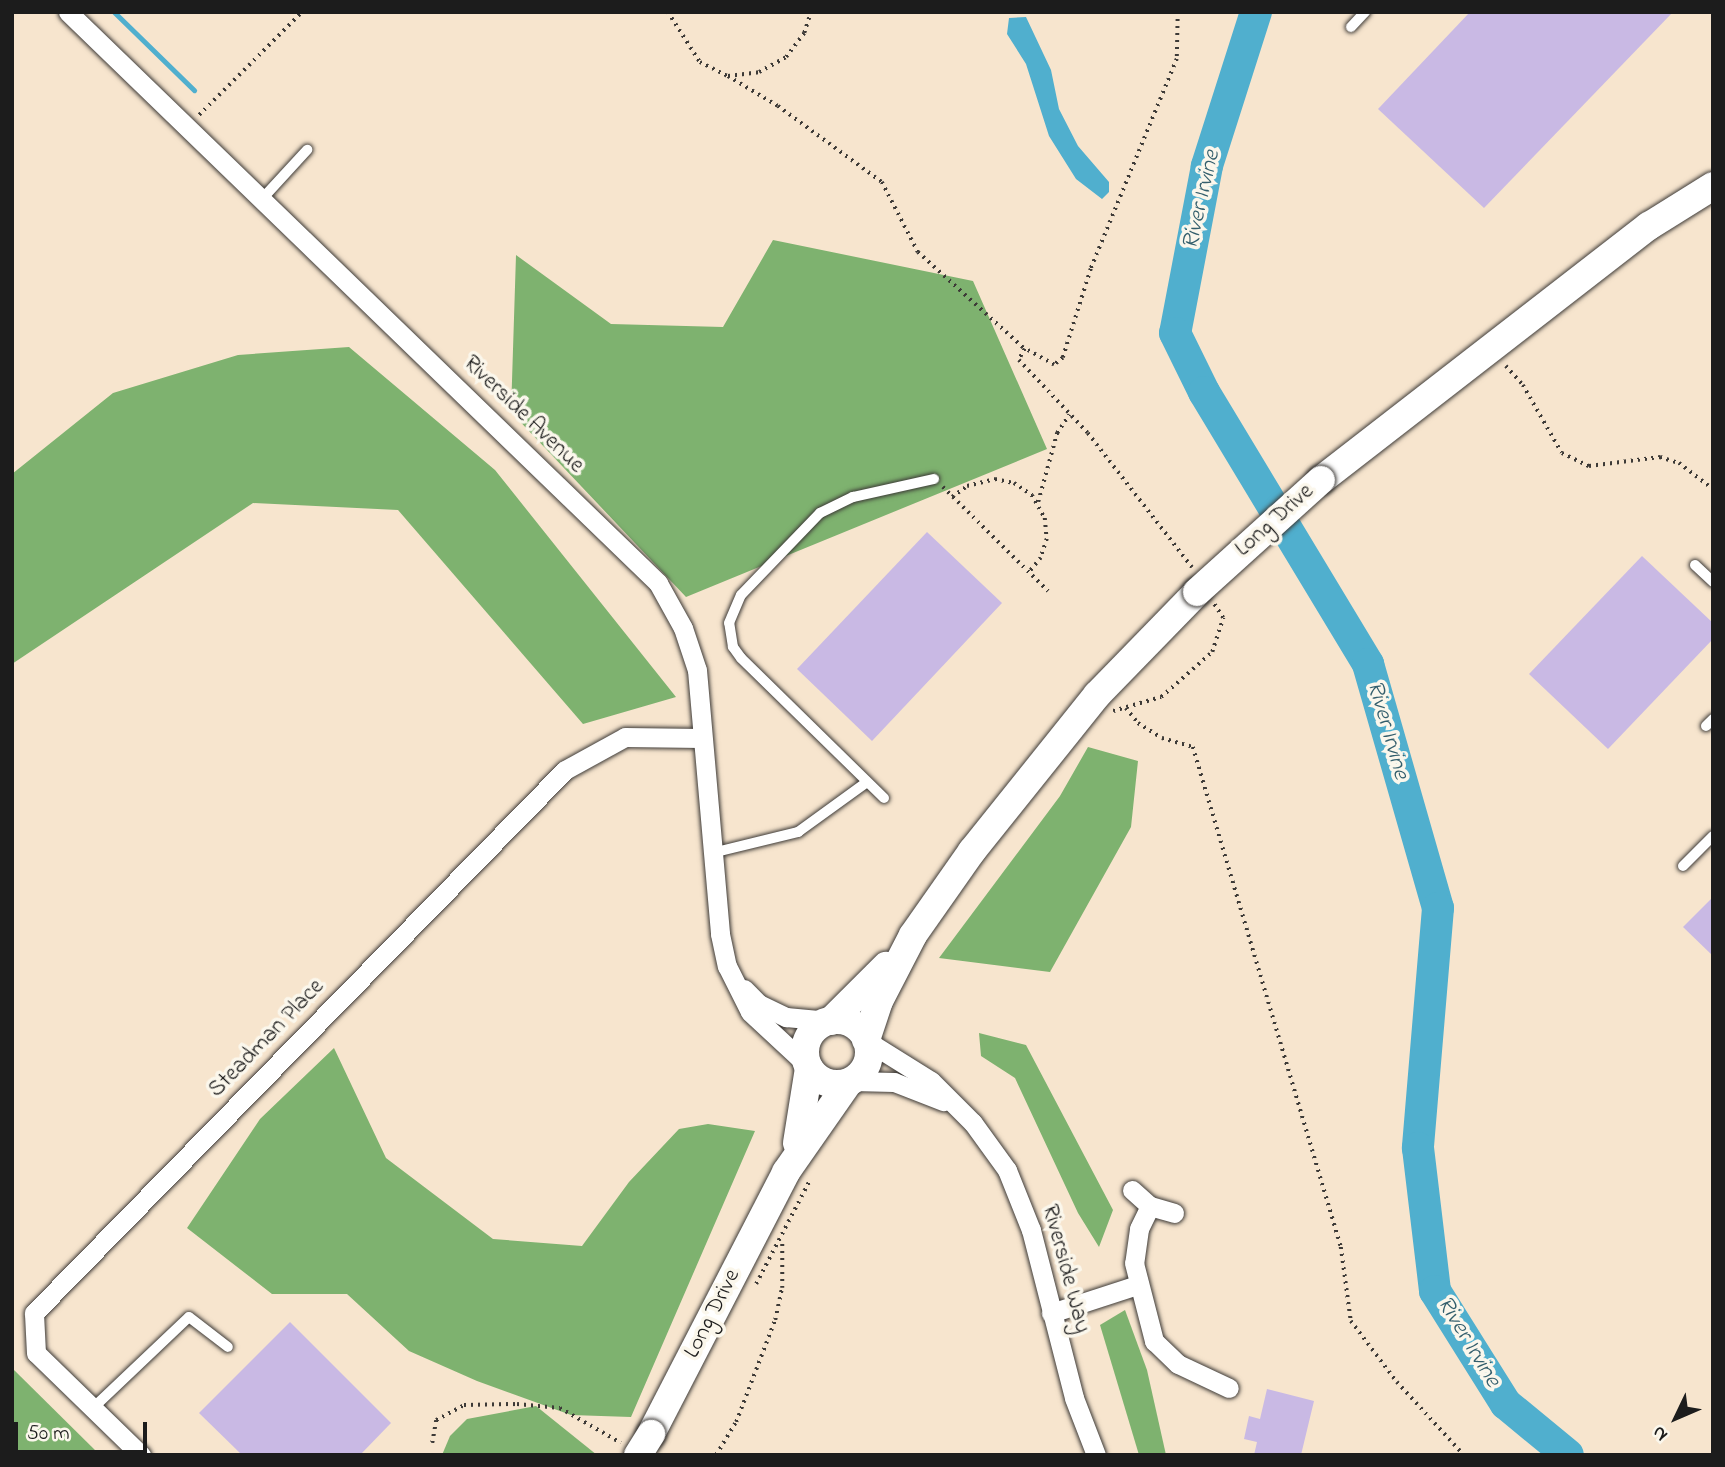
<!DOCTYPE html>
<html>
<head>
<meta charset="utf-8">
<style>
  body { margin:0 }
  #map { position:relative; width:1725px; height:1467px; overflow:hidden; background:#f7e5ce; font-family:"Indie Flower",sans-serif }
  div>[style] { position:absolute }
  .forest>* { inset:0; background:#7eb26f }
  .water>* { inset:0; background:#50afce }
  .stream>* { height:5px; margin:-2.5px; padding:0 2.5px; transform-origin:2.5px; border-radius:2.5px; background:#50afce }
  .river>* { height:32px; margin:-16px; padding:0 16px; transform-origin:16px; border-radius:16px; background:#50afce }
  .building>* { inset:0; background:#c9b9e4 }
  .path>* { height:3.5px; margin-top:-1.75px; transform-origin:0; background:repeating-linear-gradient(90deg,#3d3a37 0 2px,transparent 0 7px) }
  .roads { filter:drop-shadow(0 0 2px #3d3a37) drop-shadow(0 0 2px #3d3a37) }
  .service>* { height:10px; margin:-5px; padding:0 5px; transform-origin:5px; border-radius:5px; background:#fff }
  .minor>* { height:19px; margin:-9.5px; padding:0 9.5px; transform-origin:9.5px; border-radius:9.5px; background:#fff }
  .secondary>* { height:28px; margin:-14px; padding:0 14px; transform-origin:14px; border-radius:14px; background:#fff }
  .secondary>.ring { margin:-14px; padding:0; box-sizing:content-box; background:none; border:28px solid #fff; border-radius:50% }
  .bridges { filter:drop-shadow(0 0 2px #3d3a37) drop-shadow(0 0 2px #3d3a37) }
  .secondary-bridge>* { height:28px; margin:-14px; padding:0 14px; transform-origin:14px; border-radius:14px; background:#fff }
  span { translate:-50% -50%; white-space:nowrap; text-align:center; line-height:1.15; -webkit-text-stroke:7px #fbf7ec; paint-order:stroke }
  .street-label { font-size:23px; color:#1c1c1c }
  .water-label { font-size:24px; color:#335e6c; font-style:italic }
  .frame { position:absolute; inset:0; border:14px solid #1c1c1c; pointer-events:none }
  .north { position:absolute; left:1641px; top:1383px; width:70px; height:70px; -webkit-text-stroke:5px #fbf7ec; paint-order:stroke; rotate:226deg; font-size:19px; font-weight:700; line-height:28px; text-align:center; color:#1c1c1c }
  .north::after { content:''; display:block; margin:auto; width:24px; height:32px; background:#1c1c1c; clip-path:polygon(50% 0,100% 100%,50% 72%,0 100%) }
  .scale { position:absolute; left:14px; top:1422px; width:133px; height:32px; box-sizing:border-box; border:4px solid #1c1c1c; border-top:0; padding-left:9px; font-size:21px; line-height:24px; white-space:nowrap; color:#1c1c1c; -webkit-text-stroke:5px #fbf7ec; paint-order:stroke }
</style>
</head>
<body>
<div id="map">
  <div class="forest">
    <i style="clip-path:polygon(773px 240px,973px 281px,1047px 449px,686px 597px,511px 412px,516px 255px,611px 324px,723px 327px)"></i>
    <i style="clip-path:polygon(349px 347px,495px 470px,676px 697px,583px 724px,398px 510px,253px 503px,12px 664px,12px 474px,113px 393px,238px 355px)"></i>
    <i style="clip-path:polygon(1088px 747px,1138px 761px,1131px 827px,1050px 972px,939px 958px,1060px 796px)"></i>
    <i style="clip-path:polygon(979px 1033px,1026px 1045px,1113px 1210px,1099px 1247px,1078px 1213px,1015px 1078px,981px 1056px)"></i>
    <i style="clip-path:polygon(334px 1048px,386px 1158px,493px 1239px,582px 1246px,629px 1182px,679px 1129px,708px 1124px,755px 1131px,631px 1417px,571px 1415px,477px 1381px,409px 1351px,347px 1294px,272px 1294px,187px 1228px,260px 1119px)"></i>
    <i style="clip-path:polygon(1125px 1310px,1147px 1370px,1166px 1455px,1139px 1455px,1100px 1325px)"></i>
    <i style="clip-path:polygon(12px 1368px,100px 1455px,12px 1455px)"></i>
    <i style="clip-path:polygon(536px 1406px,597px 1455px,442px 1455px,450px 1436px,467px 1419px)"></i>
  </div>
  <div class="water">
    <i style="clip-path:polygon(1026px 17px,1051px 70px,1059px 109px,1078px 146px,1109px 182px,1109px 192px,1102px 199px,1076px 179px,1049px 136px,1026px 64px,1007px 34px,1009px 18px)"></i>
  </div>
  <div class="stream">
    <i style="left:114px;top:12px;width:112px;rotate:44.3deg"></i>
  </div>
  <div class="river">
    <i style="left:1256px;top:12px;width:162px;rotate:107.7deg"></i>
    <i style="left:1207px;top:166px;width:170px;rotate:100.8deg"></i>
    <i style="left:1175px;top:333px;width:66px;rotate:63.8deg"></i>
    <i style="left:1204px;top:392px;width:318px;rotate:58.9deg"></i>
    <i style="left:1368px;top:664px;width:254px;rotate:74deg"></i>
    <i style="left:1438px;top:908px;width:241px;rotate:94.8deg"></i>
    <i style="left:1418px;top:1148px;width:144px;rotate:83.2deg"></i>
    <i style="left:1435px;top:1291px;width:133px;rotate:57.9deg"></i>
    <i style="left:1506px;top:1404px;width:80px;rotate:39.4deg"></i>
  </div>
  <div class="building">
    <i style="clip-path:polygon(1470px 12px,1673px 12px,1484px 208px,1378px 109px)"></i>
    <i style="clip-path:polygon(927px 532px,1002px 603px,872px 741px,797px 669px)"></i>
    <i style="clip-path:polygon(1642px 556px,1713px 623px,1713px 639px,1608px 749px,1529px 674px)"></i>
    <i style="clip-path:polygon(1713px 897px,1713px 956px,1683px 927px)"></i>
    <i style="clip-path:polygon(290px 1322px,391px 1423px,360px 1455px,242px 1455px,199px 1413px)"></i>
    <i style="clip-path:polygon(1267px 1389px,1314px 1401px,1301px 1455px,1254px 1455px,1257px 1442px,1244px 1439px,1249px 1416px,1260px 1419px)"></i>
  </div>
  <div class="path">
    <i style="left:668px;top:12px;width:59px;rotate:57.4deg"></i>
    <i style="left:700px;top:62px;width:31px;rotate:27deg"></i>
    <i style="left:728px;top:76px;width:31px;rotate:-7deg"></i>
    <i style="left:759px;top:72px;width:31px;rotate:-29deg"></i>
    <i style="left:786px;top:57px;width:30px;rotate:-53deg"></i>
    <i style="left:804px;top:33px;width:22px;rotate:-72deg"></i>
    <i style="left:1178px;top:12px;width:47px;rotate:91.2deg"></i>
    <i style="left:1177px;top:59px;width:227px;rotate:112.3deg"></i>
    <i style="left:1091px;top:269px;width:93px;rotate:107.5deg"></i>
    <i style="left:1063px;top:358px;width:11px;rotate:142deg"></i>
    <i style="left:1054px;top:365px;width:33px;rotate:-151deg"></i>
    <i style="left:1025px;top:349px;width:13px;rotate:119deg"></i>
    <i style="left:1019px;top:360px;width:100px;rotate:46.6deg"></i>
    <i style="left:1088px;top:433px;width:170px;rotate:52.2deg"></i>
    <i style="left:728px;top:76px;width:58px;rotate:31deg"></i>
    <i style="left:778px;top:106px;width:129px;rotate:36.2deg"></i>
    <i style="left:882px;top:182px;width:79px;rotate:62.8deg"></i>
    <i style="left:918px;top:252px;width:144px;rotate:42.2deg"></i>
    <i style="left:199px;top:115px;width:146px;rotate:-45deg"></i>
    <i style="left:1506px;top:366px;width:25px;rotate:48deg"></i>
    <i style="left:1523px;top:385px;width:78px;rotate:60.2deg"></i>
    <i style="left:1562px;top:453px;width:30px;rotate:26deg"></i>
    <i style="left:1589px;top:466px;width:72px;rotate:-7.2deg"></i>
    <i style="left:1660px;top:457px;width:20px;rotate:18deg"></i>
    <i style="left:1679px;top:463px;width:43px;rotate:37.4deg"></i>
    <i style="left:943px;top:487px;width:148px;rotate:44.7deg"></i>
    <i style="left:952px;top:497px;width:19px;rotate:-36deg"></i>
    <i style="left:967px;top:486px;width:29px;rotate:-14deg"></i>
    <i style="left:995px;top:479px;width:19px;rotate:12deg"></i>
    <i style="left:1014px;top:483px;width:22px;rotate:34deg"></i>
    <i style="left:1032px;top:495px;width:26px;rotate:61deg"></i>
    <i style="left:1045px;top:518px;width:21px;rotate:85deg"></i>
    <i style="left:1047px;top:539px;width:20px;rotate:108deg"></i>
    <i style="left:1041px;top:558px;width:19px;rotate:129deg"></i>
    <i style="left:1038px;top:502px;width:72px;rotate:-74.6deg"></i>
    <i style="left:1057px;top:433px;width:22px;rotate:-56deg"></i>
    <i style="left:1126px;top:708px;width:19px;rotate:51deg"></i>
    <i style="left:1138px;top:723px;width:28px;rotate:32deg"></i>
    <i style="left:1162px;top:738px;width:32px;rotate:16deg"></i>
    <i style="left:1193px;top:747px;width:521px;rotate:73.51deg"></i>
    <i style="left:1341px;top:1247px;width:75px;rotate:82.3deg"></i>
    <i style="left:1351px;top:1321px;width:76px;rotate:53deg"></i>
    <i style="left:1397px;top:1382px;width:99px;rotate:47.5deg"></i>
    <i style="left:1113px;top:711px;width:50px;rotate:-16.3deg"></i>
    <i style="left:1161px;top:697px;width:68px;rotate:-41.4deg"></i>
    <i style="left:1212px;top:652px;width:36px;rotate:-72deg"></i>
    <i style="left:1223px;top:618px;width:17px;rotate:-123deg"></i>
    <i style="left:756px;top:1284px;width:117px;rotate:-62.6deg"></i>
    <i style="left:432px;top:1443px;width:23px;rotate:-80deg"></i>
    <i style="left:436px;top:1420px;width:32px;rotate:-28deg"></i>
    <i style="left:464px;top:1405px;width:53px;rotate:-1.1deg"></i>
    <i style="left:517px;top:1404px;width:43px;rotate:5.3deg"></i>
    <i style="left:560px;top:1408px;width:70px;rotate:29.8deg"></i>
    <i style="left:716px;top:1455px;width:39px;rotate:-59deg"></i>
    <i style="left:736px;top:1422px;width:109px;rotate:-69.1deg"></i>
    <i style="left:775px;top:1320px;width:33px;rotate:-78deg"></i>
    <i style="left:782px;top:1288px;width:47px;rotate:-90deg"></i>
  </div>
  <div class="roads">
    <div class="service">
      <i style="left:1351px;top:27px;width:21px;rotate:-47deg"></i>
      <i style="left:262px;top:199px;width:67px;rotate:-47.4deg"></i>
      <i style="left:1695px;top:565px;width:25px;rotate:43deg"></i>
      <i style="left:1706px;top:726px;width:10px;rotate:-45deg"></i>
      <i style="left:884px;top:798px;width:200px;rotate:-135.6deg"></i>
      <i style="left:741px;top:658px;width:14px;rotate:-126deg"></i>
      <i style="left:733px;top:647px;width:24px;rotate:-99deg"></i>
      <i style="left:729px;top:623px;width:30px;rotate:-67deg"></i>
      <i style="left:741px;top:595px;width:114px;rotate:-46.1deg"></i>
      <i style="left:820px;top:513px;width:37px;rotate:-26deg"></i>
      <i style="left:853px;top:497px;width:83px;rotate:-12.5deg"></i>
      <i style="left:712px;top:853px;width:89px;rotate:-13.7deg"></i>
      <i style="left:798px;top:832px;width:85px;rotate:-35.9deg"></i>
      <i style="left:1683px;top:866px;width:42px;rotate:-45deg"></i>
      <i style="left:93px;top:1408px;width:132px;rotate:-43.5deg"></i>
      <i style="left:189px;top:1317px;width:49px;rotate:37.6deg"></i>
    </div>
    <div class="minor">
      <i style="left:68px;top:12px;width:821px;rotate:44.06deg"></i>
      <i style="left:658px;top:583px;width:51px;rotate:60.9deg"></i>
      <i style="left:683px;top:628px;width:44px;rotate:71.6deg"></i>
      <i style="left:697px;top:670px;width:265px;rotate:85deg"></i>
      <i style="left:720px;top:934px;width:33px;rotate:78deg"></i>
      <i style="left:727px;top:966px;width:51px;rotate:63.4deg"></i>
      <i style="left:750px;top:1012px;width:78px;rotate:42.9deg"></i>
      <i style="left:744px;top:989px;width:21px;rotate:45deg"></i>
      <i style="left:759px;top:1004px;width:30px;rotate:26deg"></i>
      <i style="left:786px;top:1017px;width:43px;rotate:5.3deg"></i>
      <i style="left:867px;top:1041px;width:75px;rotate:32deg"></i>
      <i style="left:931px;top:1081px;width:59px;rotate:45deg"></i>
      <i style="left:973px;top:1123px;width:58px;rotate:54.1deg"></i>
      <i style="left:1007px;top:1170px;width:65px;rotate:68.2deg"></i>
      <i style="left:1031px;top:1230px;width:173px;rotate:75.6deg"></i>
      <i style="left:1074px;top:1398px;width:61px;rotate:68.9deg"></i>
      <i style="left:852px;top:1081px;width:42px;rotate:1.4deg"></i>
      <i style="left:894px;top:1082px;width:53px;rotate:21.2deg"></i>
      <i style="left:1132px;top:1190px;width:24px;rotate:42deg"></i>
      <i style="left:1150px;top:1206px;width:25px;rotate:16deg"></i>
      <i style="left:1150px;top:1206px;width:25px;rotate:116deg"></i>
      <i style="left:1139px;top:1229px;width:34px;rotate:98deg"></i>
      <i style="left:1134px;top:1263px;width:81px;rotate:75.6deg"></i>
      <i style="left:1154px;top:1341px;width:33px;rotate:44deg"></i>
      <i style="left:1178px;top:1364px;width:56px;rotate:25.2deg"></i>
      <i style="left:1051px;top:1313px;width:90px;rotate:-18deg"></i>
      <i style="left:141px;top:1455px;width:146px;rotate:-135.8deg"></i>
      <i style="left:36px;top:1353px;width:40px;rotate:-92.9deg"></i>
      <i style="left:34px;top:1313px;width:759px;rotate:-45.64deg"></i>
      <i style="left:565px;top:770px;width:68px;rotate:-28.8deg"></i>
      <i style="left:625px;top:737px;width:76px;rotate:0.8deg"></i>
    </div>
    <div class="secondary">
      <i style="left:1321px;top:480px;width:415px;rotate:-37.8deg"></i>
      <i style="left:1649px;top:226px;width:75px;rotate:-32deg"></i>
      <i class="ring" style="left:805px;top:1020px;width:36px;height:36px"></i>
      <i style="left:831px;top:1021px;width:78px;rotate:-45deg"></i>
      <i style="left:866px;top:1040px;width:41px;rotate:-71.6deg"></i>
      <i style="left:879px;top:1001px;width:74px;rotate:-62.7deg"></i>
      <i style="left:913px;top:935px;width:103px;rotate:-54.9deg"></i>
      <i style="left:972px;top:851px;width:200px;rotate:-51.3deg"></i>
      <i style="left:1097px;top:695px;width:144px;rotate:-45.8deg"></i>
      <i style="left:797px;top:1143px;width:76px;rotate:-80.9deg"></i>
      <i style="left:651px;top:1434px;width:295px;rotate:-62.7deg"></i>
      <i style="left:786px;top:1172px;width:108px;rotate:-55.1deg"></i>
    </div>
  </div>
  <div class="bridges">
    <div class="secondary-bridge">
      <i style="left:1197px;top:592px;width:167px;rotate:-42.1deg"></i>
      <i style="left:638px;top:1455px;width:25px;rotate:-58deg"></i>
    </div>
  </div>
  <div class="street-label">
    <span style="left:523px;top:415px;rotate:44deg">Riverside Avenue</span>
    <span style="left:1275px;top:521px;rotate:-42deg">Long Drive</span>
    <span style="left:267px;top:1039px;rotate:-46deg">Steadman Place</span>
    <span style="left:1065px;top:1269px;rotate:75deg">Riverside Way</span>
    <span style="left:713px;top:1314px;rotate:-63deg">Long Drive</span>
  </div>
  <div class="water-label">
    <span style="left:1202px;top:200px;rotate:-77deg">River Irvine</span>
    <span style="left:1387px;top:730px;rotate:74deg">River Irvine</span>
    <span style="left:1468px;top:1342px;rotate:59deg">River Irvine</span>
  </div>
  <div class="frame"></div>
  <div class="north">N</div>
  <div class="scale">50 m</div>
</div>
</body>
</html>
